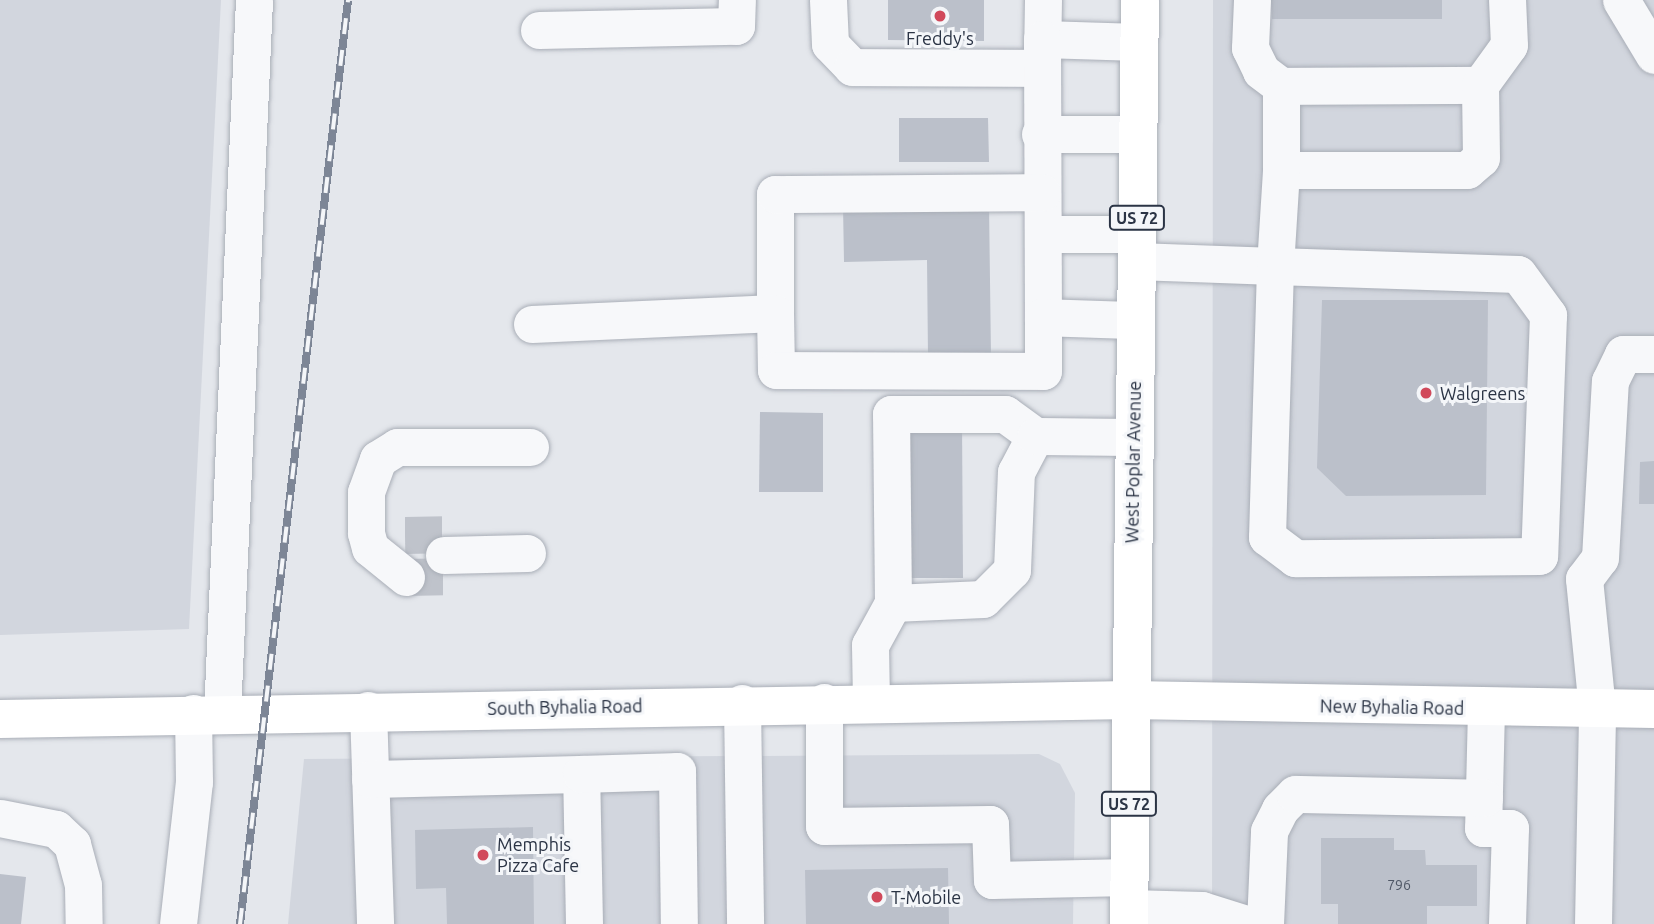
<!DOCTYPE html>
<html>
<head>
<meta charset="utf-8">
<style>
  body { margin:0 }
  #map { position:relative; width:1654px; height:924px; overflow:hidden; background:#e4e7ec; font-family:Ubuntu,sans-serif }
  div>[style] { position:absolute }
  .built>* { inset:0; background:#d2d6de }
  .building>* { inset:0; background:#bbc0ca }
  .minor-tunnel>* { height:37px; margin-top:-18.5px; transform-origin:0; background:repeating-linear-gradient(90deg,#bfc3cb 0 37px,transparent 0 55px) }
  .roads { filter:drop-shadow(0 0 2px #a9aeb7) drop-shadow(0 0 2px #a9aeb7) }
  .minor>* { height:37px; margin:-18.5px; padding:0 18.5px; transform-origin:18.5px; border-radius:18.5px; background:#f7f8fa }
  .major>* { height:38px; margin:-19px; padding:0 19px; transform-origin:19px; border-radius:19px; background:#fff }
  .rail>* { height:8px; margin-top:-4px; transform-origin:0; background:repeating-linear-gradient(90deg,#f4f6f9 0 16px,#7d8696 0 32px); box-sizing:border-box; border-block:2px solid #7d8696 }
  .dots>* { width:19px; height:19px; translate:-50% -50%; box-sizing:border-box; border:4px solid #f4f6f9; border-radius:50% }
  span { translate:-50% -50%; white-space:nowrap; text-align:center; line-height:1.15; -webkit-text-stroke:6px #f4f6f9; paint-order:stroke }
  .number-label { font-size:14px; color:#4f5766 }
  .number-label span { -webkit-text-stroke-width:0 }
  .shield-label span { padding:2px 5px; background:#f4f6f9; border:2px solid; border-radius:5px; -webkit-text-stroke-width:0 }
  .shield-label { font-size:16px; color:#2b3445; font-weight:700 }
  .poi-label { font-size:18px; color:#2b3445 }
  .left { translate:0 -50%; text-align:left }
  .street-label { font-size:18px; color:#2b3445 }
</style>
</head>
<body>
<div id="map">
  <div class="built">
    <i style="clip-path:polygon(0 0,221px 0,189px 629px,0 635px)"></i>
    <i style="clip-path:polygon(1213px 0,1654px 0,1654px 924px,1212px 924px)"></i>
    <i style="clip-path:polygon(1039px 754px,1060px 764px,1075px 793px,1073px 924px,288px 924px,304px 759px)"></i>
  </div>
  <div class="building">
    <i style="clip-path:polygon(888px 0,984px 0,984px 41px,888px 40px)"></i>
    <i style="clip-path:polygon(1271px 0,1442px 0,1442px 19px,1272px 19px)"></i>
    <i style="clip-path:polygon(899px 118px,988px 118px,989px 162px,899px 162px)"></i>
    <i style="clip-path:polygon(989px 204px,991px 356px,928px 357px,927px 260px,844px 262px,843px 206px)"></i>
    <i style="clip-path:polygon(1322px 300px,1488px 300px,1486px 495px,1346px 496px,1317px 468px)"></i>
    <i style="clip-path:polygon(760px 412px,823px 413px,823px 492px,759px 492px)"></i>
    <i style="clip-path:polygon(962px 420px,963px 578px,900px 578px,899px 421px)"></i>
    <i style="clip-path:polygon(1654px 461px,1654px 504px,1639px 504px,1640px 462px)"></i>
    <i style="clip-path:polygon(533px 827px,534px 924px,447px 924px,446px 888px,416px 889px,415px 830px)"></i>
    <i style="clip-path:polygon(1321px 838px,1394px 838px,1394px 850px,1425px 850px,1426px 865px,1477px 865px,1477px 906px,1427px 906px,1427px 924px,1338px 924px,1338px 904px,1321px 904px)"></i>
    <i style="clip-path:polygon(948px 868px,949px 924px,806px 924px,805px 870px)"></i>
    <i style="clip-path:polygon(0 874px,26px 877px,21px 924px,0 924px)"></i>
  </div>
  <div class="minor-tunnel">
    <i style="left:405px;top:535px;width:39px;rotate:-1deg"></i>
    <i style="left:406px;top:577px;width:39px;rotate:-1deg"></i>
  </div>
  <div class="roads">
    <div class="minor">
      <i style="left:828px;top:0;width:44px;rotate:87.4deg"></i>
      <i style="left:830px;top:44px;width:32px;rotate:46deg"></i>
      <i style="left:852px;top:67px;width:190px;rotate:0.3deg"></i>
      <i style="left:1043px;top:0;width:39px;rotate:91deg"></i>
      <i style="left:1042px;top:39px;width:97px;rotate:1.8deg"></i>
      <i style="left:1252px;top:0;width:48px;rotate:92.4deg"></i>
      <i style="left:1250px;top:48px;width:25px;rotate:64deg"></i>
      <i style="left:1261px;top:71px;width:25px;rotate:37deg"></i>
      <i style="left:1281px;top:86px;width:199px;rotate:-0.3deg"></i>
      <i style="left:1621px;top:0;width:64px;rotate:59deg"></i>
      <i style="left:539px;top:30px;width:197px;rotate:-1.2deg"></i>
      <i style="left:736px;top:26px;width:26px;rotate:-88deg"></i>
      <i style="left:1042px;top:39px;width:278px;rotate:89.8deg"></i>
      <i style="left:1043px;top:317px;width:92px;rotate:1.9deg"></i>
      <i style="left:1040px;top:134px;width:98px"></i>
      <i style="left:1281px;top:170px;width:186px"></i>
      <i style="left:1467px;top:170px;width:18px;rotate:-41deg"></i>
      <i style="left:1481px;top:158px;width:73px;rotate:-90.8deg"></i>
      <i style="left:1480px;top:85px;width:49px;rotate:-54.1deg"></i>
      <i style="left:1509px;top:45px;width:45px;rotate:-92.5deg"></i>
      <i style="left:1043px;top:234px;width:94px"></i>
      <i style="left:1136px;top:261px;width:139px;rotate:2.1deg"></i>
      <i style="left:1275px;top:266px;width:243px;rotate:1.9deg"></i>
      <i style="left:1518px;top:274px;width:51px;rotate:53.8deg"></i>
      <i style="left:1548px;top:315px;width:241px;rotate:92.1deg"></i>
      <i style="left:1539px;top:556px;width:244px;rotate:179.5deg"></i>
      <i style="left:1295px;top:558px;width:35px;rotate:-143deg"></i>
      <i style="left:1267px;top:537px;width:271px;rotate:-88.3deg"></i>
      <i style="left:1275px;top:266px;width:96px;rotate:-86.4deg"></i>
      <i style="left:1281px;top:170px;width:84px;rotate:-90deg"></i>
      <i style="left:775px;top:313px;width:119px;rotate:-90deg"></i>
      <i style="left:775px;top:194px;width:267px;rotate:-0.4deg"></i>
      <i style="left:532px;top:324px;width:243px;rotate:-2.6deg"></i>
      <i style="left:775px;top:313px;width:57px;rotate:89deg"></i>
      <i style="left:776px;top:370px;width:267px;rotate:0.2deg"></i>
      <i style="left:1043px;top:371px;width:54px;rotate:-90deg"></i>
      <i style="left:444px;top:555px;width:83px;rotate:-1.4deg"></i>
      <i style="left:406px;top:577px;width:46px;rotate:-141.1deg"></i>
      <i style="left:370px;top:548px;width:16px;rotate:-105deg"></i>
      <i style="left:366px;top:533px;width:41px;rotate:-90deg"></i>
      <i style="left:366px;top:492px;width:35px;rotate:-70deg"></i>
      <i style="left:378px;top:459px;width:22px;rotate:-32deg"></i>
      <i style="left:397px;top:447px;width:133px"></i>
      <i style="left:893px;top:603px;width:189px;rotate:-90.6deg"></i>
      <i style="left:891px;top:414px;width:114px"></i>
      <i style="left:1005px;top:414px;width:37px;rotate:36deg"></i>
      <i style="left:824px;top:702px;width:124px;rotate:90deg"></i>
      <i style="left:824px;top:826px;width:166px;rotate:-0.7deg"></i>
      <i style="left:990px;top:824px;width:56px;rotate:88deg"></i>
      <i style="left:992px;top:880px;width:137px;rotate:-1.3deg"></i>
      <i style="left:871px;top:702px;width:57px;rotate:-91deg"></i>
      <i style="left:870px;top:645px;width:48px;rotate:-61.3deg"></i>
      <i style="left:893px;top:603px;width:90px;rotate:-2.5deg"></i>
      <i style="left:983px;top:599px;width:41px;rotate:-45deg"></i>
      <i style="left:1012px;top:570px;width:98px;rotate:-87.7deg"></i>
      <i style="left:1016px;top:472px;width:41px;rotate:-62.2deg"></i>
      <i style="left:1035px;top:436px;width:99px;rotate:0.6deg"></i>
      <i style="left:742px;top:703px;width:221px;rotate:89.2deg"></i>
      <i style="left:1486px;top:709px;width:119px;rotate:91.4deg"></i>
      <i style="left:1483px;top:828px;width:27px"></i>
      <i style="left:1510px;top:828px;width:96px;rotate:91.8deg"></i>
      <i style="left:368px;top:710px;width:214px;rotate:88.1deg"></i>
      <i style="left:222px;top:713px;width:714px;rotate:-87.43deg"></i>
      <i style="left:370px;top:779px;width:211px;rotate:-1.4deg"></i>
      <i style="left:0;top:818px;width:57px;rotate:11.1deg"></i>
      <i style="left:56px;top:829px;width:22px;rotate:43deg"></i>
      <i style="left:72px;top:844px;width:42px;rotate:75deg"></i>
      <i style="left:83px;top:885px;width:39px;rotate:89deg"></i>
      <i style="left:1129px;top:908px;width:73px;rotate:1.6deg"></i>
      <i style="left:1202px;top:910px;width:46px;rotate:17.7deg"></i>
      <i style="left:178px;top:924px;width:143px;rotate:-83.6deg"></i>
      <i style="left:194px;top:782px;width:69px;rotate:-90.8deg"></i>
      <i style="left:584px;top:924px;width:150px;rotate:-91.1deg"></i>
      <i style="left:581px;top:774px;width:96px;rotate:-1.8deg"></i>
      <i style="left:677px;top:771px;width:153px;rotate:89.3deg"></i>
      <i style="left:1265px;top:924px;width:93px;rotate:-87.5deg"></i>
      <i style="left:1269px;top:831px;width:25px;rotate:-63deg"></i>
      <i style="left:1280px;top:809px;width:21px;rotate:-45deg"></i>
      <i style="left:1295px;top:794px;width:189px;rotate:1.2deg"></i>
      <i style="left:1593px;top:924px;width:215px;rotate:-88.9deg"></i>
      <i style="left:1597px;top:709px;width:131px;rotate:-95.7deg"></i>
      <i style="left:1584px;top:579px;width:26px;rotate:-53deg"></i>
      <i style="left:1600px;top:558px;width:177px;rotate:-86.8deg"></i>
      <i style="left:1610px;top:381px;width:30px;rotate:-64deg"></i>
      <i style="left:1623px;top:354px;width:31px"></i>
    </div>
    <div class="major">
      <i style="left:0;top:719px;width:1130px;rotate:-0.96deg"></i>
      <i style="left:1130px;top:700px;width:524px;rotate:0.98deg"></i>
      <i style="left:1129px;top:924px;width:924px;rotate:-89.32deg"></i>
    </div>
  </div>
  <div class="rail">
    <i style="left:240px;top:924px;width:930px;rotate:-83.33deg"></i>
  </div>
  <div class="dots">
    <i style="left:940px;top:16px;background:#d1495b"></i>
    <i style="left:1426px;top:393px;background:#d1495b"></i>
    <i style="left:483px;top:855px;background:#d1495b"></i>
    <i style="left:877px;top:897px;background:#d1495b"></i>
  </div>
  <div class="number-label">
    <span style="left:1399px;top:885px">796</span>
  </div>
  <div class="shield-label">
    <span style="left:1137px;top:218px">US 72</span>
    <span style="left:1129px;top:804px">US 72</span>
  </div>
  <div class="poi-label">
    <span style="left:940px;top:38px">Freddy's</span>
    <span class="left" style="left:1440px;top:393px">Walgreens</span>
    <span class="left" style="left:497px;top:855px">Memphis<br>Pizza Cafe</span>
    <span class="left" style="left:891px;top:897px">T-Mobile</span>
  </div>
  <div class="street-label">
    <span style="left:1133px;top:462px;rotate:-89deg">West Poplar Avenue</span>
    <span style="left:565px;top:707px;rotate:-1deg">South Byhalia Road</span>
    <span style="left:1392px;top:707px;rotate:1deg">New Byhalia Road</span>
  </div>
</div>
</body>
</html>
